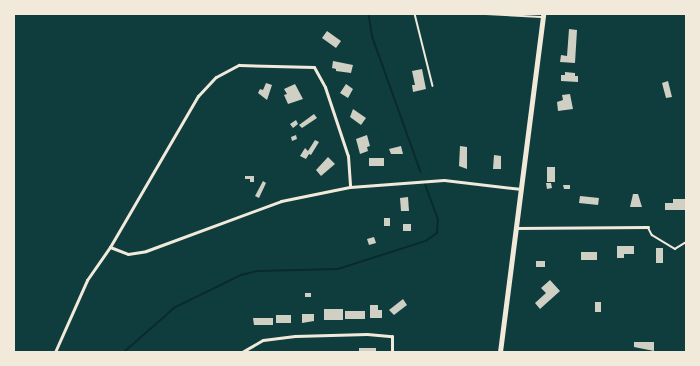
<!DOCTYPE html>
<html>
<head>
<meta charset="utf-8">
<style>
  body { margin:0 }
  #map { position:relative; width:700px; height:366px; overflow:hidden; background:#0f3d3e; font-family:Barlow,sans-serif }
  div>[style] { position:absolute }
  .stream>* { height:1.5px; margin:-0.75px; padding:0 0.75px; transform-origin:0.75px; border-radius:0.75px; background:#0a2a2b }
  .building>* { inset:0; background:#cfcfc3 }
  .service>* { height:1.5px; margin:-0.75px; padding:0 0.75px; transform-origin:0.75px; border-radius:0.75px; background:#f1e9da }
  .minor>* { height:3px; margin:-1.5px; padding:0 1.5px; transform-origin:1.5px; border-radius:1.5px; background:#f1e9da }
  .primary>* { height:4.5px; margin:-2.25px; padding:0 2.25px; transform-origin:2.25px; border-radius:2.25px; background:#f1e9da }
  span { translate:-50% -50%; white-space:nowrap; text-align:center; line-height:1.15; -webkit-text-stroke:3.5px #f1e9da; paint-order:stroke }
  .frame { position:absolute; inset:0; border:15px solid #f1e9da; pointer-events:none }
</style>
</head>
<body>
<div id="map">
  <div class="stream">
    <i style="left:369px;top:14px;width:24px;rotate:81deg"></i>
    <i style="left:373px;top:38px;width:142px;rotate:70.3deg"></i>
    <i style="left:124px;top:352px;width:67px;rotate:-41.3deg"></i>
    <i style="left:174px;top:308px;width:75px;rotate:-26.2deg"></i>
    <i style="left:241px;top:275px;width:16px;rotate:-14deg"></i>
    <i style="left:257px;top:271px;width:81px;rotate:-1.4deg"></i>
    <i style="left:338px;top:269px;width:92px;rotate:-17.7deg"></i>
    <i style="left:426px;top:241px;width:14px;rotate:-36deg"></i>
    <i style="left:437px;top:233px;width:13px;rotate:-86deg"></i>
    <i style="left:438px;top:220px;width:38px;rotate:-110deg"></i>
  </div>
  <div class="building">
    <i style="clip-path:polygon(569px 29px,577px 30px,575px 63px,560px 62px,561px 55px,567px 56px)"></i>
    <i style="clip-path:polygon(327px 31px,341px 41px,336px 48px,322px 38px)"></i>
    <i style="clip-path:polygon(333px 61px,353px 65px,351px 73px,336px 71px,336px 69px,332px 68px)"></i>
    <i style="clip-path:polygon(422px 69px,426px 89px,413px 92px,412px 85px,415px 85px,412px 71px)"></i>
    <i style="clip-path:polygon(565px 72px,575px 73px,575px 76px,578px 76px,578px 82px,561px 81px,561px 75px,565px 75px)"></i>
    <i style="clip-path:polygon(668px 81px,672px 97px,666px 98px,662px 83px)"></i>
    <i style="clip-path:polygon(266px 83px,272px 85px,267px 100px,258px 93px,260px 89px,263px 90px)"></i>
    <i style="clip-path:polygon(295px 84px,303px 99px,288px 104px,284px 95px,287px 94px,284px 89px)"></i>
    <i style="clip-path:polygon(346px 84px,353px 89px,348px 98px,340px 93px)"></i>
    <i style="clip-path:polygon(570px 94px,573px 109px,558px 111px,557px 102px,563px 100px,562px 95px)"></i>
    <i style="clip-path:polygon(353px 109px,366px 118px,361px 125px,350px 117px)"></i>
    <i style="clip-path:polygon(314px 114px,317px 118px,302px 128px,299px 125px)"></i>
    <i style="clip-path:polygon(296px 120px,298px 124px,293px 128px,290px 124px)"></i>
    <i style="clip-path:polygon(296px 135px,297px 139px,292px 141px,291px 137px)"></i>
    <i style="clip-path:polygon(367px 135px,370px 146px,367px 147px,368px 151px,360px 154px,356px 139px)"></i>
    <i style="clip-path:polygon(315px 140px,319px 142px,311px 155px,309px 154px,306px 159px,300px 156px,305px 148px,308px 151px)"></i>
    <i style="clip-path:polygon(401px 146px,403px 154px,391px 154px,389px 149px)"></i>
    <i style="clip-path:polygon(460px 146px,467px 147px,467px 169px,459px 166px)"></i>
    <i style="clip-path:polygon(494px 155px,501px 156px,501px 169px,493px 169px)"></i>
    <i style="clip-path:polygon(328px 157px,335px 164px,321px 176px,316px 170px)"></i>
    <i style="clip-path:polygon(369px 158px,384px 158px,384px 166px,369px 166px)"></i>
    <i style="clip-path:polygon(547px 167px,555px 167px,555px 182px,547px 182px)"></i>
    <i style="clip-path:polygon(245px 176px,254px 176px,254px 182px,250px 182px,250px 179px,245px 179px)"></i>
    <i style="clip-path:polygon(263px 181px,266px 183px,259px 198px,255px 196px)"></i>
    <i style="clip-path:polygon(546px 183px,551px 183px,552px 188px,547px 189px)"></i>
    <i style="clip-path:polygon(563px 185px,570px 185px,570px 189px,564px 189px)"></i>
    <i style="clip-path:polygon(633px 194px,638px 194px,642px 207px,630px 207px)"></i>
    <i style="clip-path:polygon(580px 196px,599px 198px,598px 205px,579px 203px)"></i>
    <i style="clip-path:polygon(408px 197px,409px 211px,401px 211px,400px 198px)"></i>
    <i style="clip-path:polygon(673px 199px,686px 199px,686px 210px,665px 210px,665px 203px,673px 203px)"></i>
    <i style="clip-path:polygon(384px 218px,390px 218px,390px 226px,384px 226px)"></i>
    <i style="clip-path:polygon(403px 224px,411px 224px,411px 231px,403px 231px)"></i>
    <i style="clip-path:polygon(374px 237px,376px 243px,369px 245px,367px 239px)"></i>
    <i style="clip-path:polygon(617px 246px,634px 246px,634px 254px,624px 254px,624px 258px,617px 258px)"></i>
    <i style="clip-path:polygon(656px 248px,663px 248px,663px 263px,656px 263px)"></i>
    <i style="clip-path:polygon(581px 252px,597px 252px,597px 260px,581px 260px)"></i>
    <i style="clip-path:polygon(536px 261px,545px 261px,545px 267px,536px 267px)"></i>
    <i style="clip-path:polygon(550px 280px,560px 291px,540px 309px,535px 303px,546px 293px,541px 288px)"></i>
    <i style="clip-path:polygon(305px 293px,311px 293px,311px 297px,305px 297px)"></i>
    <i style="clip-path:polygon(403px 299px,407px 305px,394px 315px,389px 310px)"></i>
    <i style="clip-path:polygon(595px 302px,601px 302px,601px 312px,595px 312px)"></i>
    <i style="clip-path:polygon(370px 305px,378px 305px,378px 310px,382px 310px,382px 318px,370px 318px)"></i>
    <i style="clip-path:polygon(324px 309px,343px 309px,343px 320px,324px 320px)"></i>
    <i style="clip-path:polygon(345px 311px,365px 311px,365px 319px,345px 319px)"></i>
    <i style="clip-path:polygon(302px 314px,314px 314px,314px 321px,302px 323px)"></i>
    <i style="clip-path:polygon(276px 315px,291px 315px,291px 323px,276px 323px)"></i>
    <i style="clip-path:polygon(253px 318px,273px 318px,273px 325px,254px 325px)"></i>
    <i style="clip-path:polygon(634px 342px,654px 342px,654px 351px,634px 347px)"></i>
    <i style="clip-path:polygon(359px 348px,376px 348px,376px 352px,359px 352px)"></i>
  </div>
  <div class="service">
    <i style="left:415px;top:14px;width:74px;rotate:76deg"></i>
    <i style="left:486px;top:14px;width:55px;rotate:3.1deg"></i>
    <i style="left:648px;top:227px;width:9px;rotate:63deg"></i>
    <i style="left:652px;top:235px;width:27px;rotate:31deg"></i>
    <i style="left:675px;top:249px;width:13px;rotate:-32deg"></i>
  </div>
  <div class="minor">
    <i style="left:516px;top:228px;width:132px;rotate:-0.4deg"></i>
    <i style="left:110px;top:247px;width:19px;rotate:21deg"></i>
    <i style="left:128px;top:254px;width:18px;rotate:-9deg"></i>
    <i style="left:146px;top:251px;width:144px;rotate:-20.3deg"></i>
    <i style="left:281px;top:201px;width:70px;rotate:-11.5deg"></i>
    <i style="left:350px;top:187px;width:94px;rotate:-4.3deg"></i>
    <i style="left:444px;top:180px;width:78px;rotate:6.7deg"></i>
    <i style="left:55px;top:352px;width:79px;rotate:-66deg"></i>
    <i style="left:87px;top:280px;width:40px;rotate:-55.1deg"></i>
    <i style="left:110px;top:247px;width:175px;rotate:-59.8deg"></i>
    <i style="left:198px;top:96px;width:26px;rotate:-47deg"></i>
    <i style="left:216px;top:77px;width:26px;rotate:-28deg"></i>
    <i style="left:239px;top:65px;width:75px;rotate:1.5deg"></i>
    <i style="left:314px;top:67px;width:23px;rotate:61deg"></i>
    <i style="left:325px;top:87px;width:73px;rotate:71.6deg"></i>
    <i style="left:348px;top:156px;width:31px;rotate:86deg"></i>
    <i style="left:242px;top:352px;width:24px;rotate:-30deg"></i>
    <i style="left:263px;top:340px;width:32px;rotate:-7deg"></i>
    <i style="left:295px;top:336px;width:72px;rotate:-1.6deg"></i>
    <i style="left:367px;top:334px;width:25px;rotate:5deg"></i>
    <i style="left:392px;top:336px;width:16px;rotate:90deg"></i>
  </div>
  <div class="primary">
    <i style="left:500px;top:352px;width:341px;rotate:-82.7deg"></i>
  </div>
  <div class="frame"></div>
</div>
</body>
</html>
